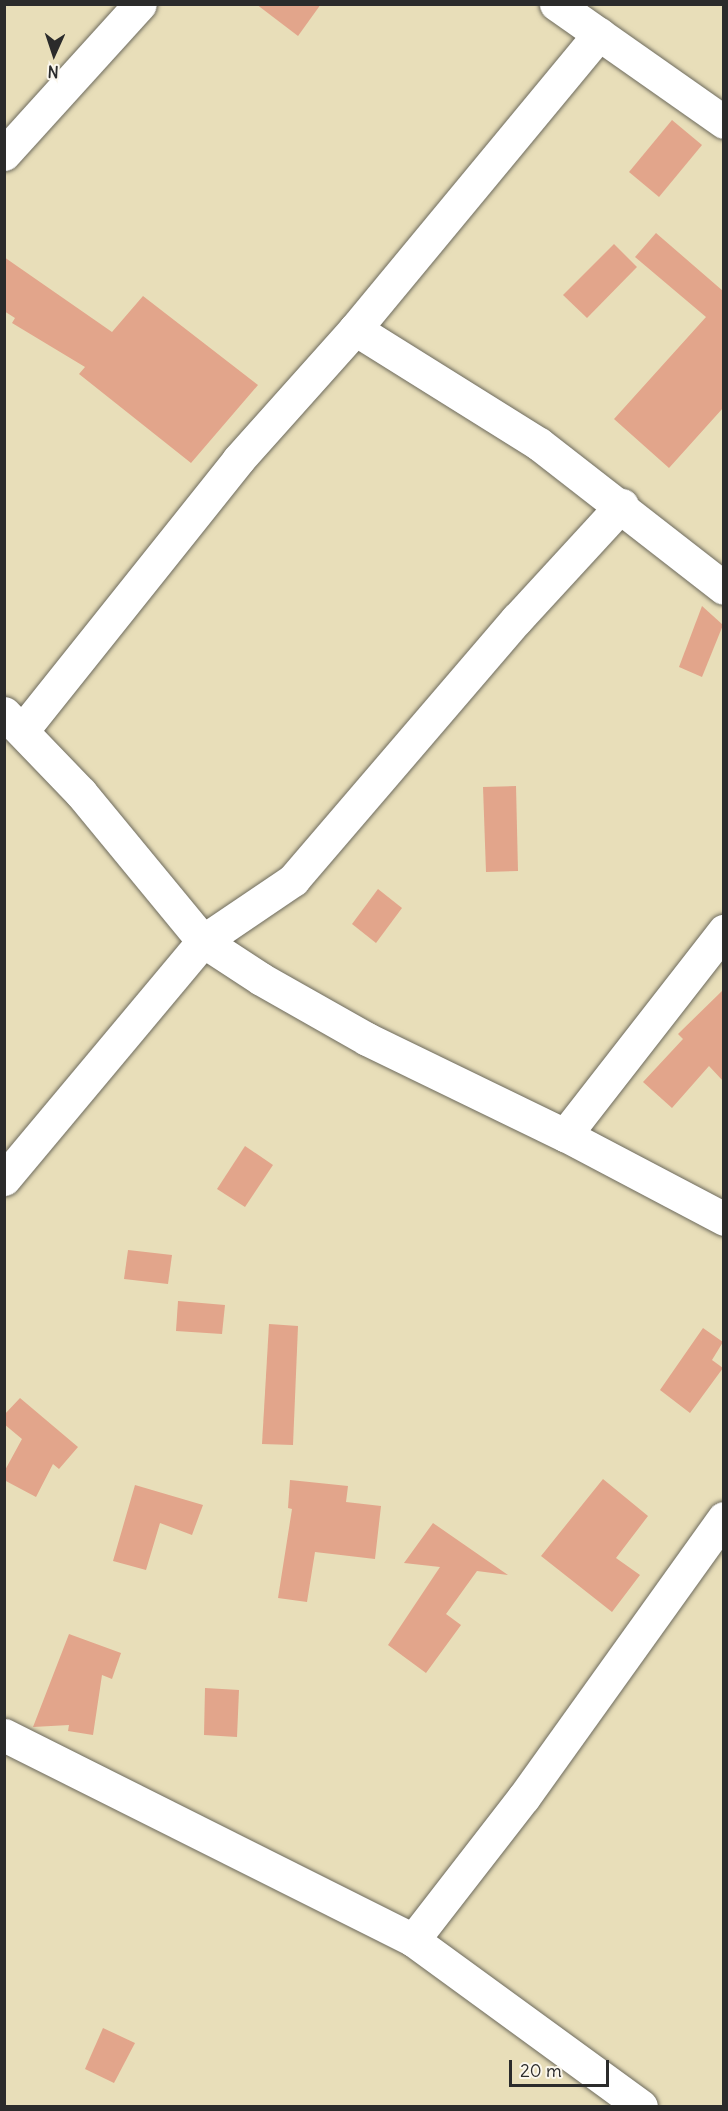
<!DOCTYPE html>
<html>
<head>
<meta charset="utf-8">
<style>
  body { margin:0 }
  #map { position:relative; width:728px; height:2111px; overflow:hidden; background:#e8deb9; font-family:Delius,sans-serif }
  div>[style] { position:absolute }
  .building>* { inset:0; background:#e2a58b }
  .roads { filter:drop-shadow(0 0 2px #6d6a5d) drop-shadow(0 0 2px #6d6a5d) }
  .minor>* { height:33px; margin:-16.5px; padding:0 16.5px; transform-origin:16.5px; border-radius:16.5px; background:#fff }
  span { translate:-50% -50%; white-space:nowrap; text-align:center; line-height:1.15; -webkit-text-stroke:4.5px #fbf7ec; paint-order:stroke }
  .frame { position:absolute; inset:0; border:6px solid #2b2b2b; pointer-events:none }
  .north { position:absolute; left:24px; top:24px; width:60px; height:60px; -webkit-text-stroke:4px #fbf7ec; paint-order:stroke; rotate:183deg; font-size:16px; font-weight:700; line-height:24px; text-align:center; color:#2b2b2b }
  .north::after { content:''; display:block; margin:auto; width:21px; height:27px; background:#2b2b2b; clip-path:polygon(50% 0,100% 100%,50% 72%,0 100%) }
  .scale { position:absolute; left:509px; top:2060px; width:100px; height:27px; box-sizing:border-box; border:3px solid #2b2b2b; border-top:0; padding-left:8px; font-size:18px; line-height:21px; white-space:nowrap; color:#2b2b2b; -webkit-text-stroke:4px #fbf7ec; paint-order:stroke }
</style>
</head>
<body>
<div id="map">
  <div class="building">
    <i style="clip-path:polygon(256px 4px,321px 4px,298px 36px)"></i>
    <i style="clip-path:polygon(672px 120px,702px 145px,659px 197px,629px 172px)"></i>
    <i style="clip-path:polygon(656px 233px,723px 291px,723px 408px,669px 468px,614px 419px,706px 317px,635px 257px)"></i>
    <i style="clip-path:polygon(614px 244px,637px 267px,587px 318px,563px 295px)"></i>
    <i style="clip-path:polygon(4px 257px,112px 332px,143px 296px,258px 385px,191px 463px,79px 374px,85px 367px,12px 323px,15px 318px,4px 311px)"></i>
    <i style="clip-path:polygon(702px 606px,723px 625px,702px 677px,679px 667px)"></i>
    <i style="clip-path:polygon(516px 786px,518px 871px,486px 872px,483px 787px)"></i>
    <i style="clip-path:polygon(378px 889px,402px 908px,376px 943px,352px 924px)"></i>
    <i style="clip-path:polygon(723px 990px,723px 1081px,709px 1066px,672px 1108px,643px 1082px,683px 1039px,678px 1034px)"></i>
    <i style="clip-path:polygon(245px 1146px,273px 1165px,245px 1207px,217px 1189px)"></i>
    <i style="clip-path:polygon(128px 1250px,172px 1255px,168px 1284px,124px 1279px)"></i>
    <i style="clip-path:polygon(178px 1301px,225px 1305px,222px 1334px,176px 1331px)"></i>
    <i style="clip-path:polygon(269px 1324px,298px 1326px,293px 1445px,262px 1444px)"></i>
    <i style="clip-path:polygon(703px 1328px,723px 1342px,712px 1360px,723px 1368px,690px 1413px,660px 1390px)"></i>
    <i style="clip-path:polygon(20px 1398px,78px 1447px,59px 1469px,53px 1464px,36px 1497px,4px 1480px,4px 1472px,22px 1439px,4px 1424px,4px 1415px)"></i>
    <i style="clip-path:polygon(603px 1479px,648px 1516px,616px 1558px,640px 1575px,612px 1612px,541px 1556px)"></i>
    <i style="clip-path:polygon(290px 1480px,348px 1486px,346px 1502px,381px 1506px,375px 1559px,315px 1552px,307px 1602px,278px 1598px,292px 1509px,288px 1508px)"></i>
    <i style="clip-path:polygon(135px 1485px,203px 1505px,192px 1535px,160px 1523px,146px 1570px,113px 1561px)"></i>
    <i style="clip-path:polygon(433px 1523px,508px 1575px,477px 1571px,446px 1614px,461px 1625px,426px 1673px,388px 1645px,440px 1567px,404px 1563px)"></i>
    <i style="clip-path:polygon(69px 1634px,121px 1653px,112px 1679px,102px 1675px,93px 1735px,68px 1731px,69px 1725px,33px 1727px)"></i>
    <i style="clip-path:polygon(205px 1688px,239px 1690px,237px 1737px,204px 1735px)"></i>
    <i style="clip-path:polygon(103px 2028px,135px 2043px,114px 2083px,85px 2069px)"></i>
  </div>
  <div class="roads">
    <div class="minor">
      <i style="left:556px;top:4px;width:205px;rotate:35.1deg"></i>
      <i style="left:4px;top:154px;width:202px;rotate:-47.8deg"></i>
      <i style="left:355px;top:329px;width:383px;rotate:-50.4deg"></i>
      <i style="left:4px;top:713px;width:111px;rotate:46.1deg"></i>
      <i style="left:81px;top:793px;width:192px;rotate:50.5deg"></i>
      <i style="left:203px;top:941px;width:69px;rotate:33.2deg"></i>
      <i style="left:261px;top:979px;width:122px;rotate:29.5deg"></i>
      <i style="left:367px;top:1039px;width:220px;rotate:25.9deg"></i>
      <i style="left:565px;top:1135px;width:180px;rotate:27.8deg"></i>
      <i style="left:22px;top:731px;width:347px;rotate:-51.4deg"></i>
      <i style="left:238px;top:460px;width:176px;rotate:-48.2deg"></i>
      <i style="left:355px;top:329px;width:217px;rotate:32deg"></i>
      <i style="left:539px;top:444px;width:234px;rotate:37.9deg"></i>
      <i style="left:565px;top:1135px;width:259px;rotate:-52.1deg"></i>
      <i style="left:4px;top:1179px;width:310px;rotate:-50.1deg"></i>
      <i style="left:203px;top:941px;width:109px;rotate:-34.1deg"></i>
      <i style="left:293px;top:880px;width:344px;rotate:-49.4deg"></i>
      <i style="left:517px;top:619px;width:155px;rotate:-47.4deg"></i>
      <i style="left:4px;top:1735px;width:457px;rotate:26.6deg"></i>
      <i style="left:413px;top:1940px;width:282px;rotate:36.1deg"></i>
      <i style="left:413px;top:1940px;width:181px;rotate:-52.2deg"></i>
      <i style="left:524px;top:1797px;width:343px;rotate:-54.4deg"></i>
    </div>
  </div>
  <div class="frame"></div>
  <div class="north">N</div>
  <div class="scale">20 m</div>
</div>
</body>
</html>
